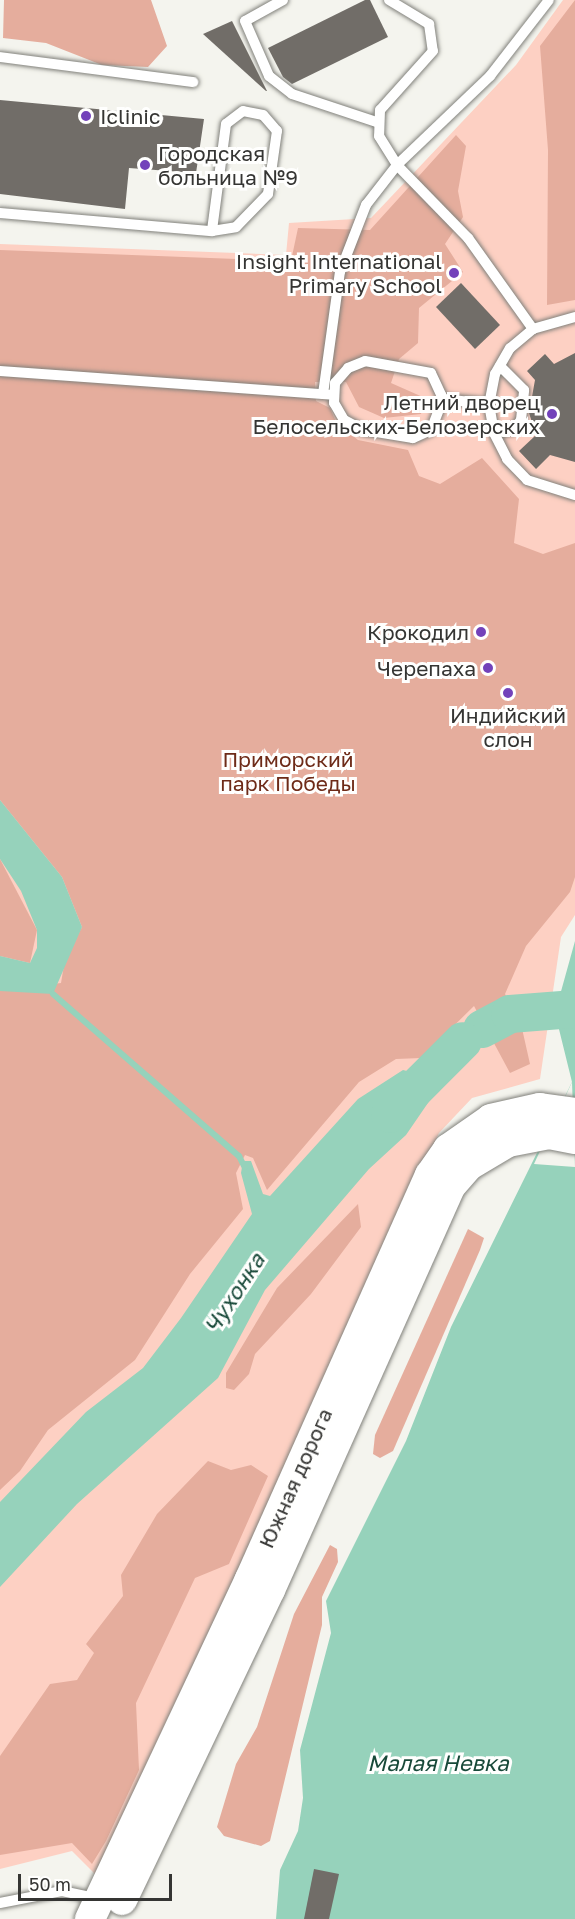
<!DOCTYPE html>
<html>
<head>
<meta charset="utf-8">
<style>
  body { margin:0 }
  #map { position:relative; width:575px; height:1919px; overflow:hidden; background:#f4f4ee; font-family:"Golos Text",sans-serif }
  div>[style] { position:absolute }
  .green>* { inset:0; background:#fdd0c3 }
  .forest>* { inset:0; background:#e5ad9d }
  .water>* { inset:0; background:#96d2bb }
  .pier>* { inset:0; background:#f4f4ee }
  .stream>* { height:6px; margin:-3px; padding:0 3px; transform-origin:3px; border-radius:3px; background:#96d2bb }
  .river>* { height:38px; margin:-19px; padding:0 19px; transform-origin:19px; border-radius:19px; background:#96d2bb }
  .building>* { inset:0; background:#716d68 }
  .roads { filter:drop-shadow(0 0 2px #81817b) drop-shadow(0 0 2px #81817b) }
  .lane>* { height:10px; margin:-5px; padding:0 5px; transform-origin:5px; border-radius:5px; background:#fff }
  .secondary>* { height:30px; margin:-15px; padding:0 15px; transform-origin:15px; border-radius:15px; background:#fff }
  .dots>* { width:16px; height:16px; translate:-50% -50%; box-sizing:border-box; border:3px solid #fffffe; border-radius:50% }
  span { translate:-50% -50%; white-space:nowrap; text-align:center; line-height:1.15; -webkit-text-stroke:6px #fffffe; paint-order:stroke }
  .poi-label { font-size:21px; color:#353533 }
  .left { translate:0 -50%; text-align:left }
  .right { translate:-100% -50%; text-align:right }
  .park-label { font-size:21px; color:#6e2b18 }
  .street-label { font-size:21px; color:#353533 }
  .water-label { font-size:22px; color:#184939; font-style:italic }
  .scale { position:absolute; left:18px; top:1874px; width:154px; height:27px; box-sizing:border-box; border:3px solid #353533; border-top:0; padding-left:8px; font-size:18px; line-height:21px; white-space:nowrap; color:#353533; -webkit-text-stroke:4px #fffffe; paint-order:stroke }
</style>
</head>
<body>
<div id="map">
  <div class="green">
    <i style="clip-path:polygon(563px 0,575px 0,575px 915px,561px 937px,540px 1079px,472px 1098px,439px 1133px,115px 1844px,95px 1874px,72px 1851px,0 1869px,0 244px,286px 255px,289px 223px,371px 218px,516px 65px)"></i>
  </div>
  <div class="forest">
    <i style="clip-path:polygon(4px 0,151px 0,167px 46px,148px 67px,102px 65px,46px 43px,3px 38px)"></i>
    <i style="clip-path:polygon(575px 0,575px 300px,547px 305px,548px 150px,540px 46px)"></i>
    <i style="clip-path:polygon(456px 135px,466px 146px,458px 191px,463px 217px,445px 244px,463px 272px,419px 308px,418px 343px,399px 359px,391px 383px,425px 398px,421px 414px,384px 418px,359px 407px,346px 382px,315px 382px,316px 401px,330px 408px,336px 422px,358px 440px,408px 450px,419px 476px,440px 484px,482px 458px,519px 499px,514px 543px,543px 554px,575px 543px,575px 877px,570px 892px,526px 946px,505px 994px,521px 1024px,530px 1064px,510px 1073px,474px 1006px,421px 1058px,396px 1059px,359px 1082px,267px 1190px,253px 1158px,245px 1155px,236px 1173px,243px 1209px,190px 1274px,135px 1360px,48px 1430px,20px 1471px,0 1490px,0 991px,61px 983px,65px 959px,82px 927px,62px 877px,0 800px,0 250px,291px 261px,298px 228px,370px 230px)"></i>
    <i style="clip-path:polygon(0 859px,37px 930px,30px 963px,0 956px)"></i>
    <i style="clip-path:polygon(358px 1204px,361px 1227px,311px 1294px,255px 1354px,249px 1374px,234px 1390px,226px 1388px,226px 1373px,277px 1288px)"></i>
    <i style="clip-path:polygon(468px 1229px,484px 1238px,480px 1250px,393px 1451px,380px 1458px,373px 1454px,375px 1435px)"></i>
    <i style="clip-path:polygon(208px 1461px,231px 1470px,251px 1465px,268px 1476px,229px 1564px,195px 1578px,136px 1703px,139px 1770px,106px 1841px,92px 1864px,72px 1843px,0 1855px,0 1756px,50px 1684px,77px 1680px,94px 1653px,86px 1644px,123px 1596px,121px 1575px,157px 1514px)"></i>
    <i style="clip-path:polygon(330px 1545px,337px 1549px,338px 1562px,322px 1597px,322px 1625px,270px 1841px,261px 1846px,224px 1836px,217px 1827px,236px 1764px,257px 1727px,294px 1614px)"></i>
  </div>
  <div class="water">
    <i style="clip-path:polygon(0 800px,62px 877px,82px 927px,53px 994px,0 991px,0 956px,30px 963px,37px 948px,37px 930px,21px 891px,0 859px)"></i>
    <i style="clip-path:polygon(575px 941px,575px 1919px,276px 1919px,280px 1870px,298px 1831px,303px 1798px,300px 1750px,331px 1633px,326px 1601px,406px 1441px,451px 1327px,572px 1082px,555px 1013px)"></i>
    <i style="clip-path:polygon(403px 1070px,426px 1076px,430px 1100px,406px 1135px,369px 1169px,265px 1290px,218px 1378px,77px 1504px,0 1587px,0 1502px,86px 1412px,143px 1368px,181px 1318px,252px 1214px,241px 1173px,243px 1161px,251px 1161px,263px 1194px,270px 1196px,358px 1099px)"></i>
  </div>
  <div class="pier">
    <i style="clip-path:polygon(572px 1082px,575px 1167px,534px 1164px)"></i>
  </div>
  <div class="stream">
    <i style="left:53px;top:994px;width:247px;rotate:41.1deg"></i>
    <i style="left:239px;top:1156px;width:13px;rotate:63deg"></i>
  </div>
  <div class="river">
    <i style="left:482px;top:1029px;width:32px;rotate:-28deg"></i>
    <i style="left:510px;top:1014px;width:65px;rotate:-4.4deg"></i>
    <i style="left:390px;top:1114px;width:103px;rotate:-45deg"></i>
  </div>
  <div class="building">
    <i style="clip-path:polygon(365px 0,370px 0,388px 37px,292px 84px,283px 77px,268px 48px)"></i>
    <i style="clip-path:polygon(232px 21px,267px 91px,266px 91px,203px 34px)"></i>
    <i style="clip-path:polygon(0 100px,204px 119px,196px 173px,129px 168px,125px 209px,0 194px)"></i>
    <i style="clip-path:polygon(461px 283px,500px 325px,475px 349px,436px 307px)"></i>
    <i style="clip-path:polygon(575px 353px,575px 462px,550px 455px,536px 469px,519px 451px,536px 435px,529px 413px,535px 380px,527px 371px,545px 354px,554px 364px)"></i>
    <i style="clip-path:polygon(314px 1869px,339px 1874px,329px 1919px,304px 1919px)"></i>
  </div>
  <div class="roads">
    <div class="lane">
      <i style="left:283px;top:0;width:43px;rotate:151.1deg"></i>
      <i style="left:245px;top:21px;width:60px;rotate:66.4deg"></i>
      <i style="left:269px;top:76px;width:29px;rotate:38deg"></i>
      <i style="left:292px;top:94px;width:89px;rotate:18.4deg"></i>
      <i style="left:389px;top:0;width:47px;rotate:31deg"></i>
      <i style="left:429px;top:24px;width:27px;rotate:82deg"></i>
      <i style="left:433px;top:51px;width:79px;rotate:131.9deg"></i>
      <i style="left:380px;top:110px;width:26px;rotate:92deg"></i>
      <i style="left:379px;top:136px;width:34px;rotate:58deg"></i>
      <i style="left:397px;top:165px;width:102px;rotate:45.8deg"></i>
      <i style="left:468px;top:238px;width:112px;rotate:54.5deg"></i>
      <i style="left:0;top:57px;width:195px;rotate:7.4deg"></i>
      <i style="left:0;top:213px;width:213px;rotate:4.9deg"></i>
      <i style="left:212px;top:231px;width:24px;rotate:-9deg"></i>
      <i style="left:236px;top:227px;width:46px;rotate:-45.9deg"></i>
      <i style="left:268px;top:194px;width:64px;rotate:-81.9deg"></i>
      <i style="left:277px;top:131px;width:21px;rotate:-131deg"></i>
      <i style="left:263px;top:115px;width:20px;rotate:-169deg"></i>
      <i style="left:243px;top:111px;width:21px;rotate:143deg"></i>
      <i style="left:226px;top:124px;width:108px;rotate:97.5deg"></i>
      <i style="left:575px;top:317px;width:44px;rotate:164.1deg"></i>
      <i style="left:533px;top:329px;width:30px;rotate:140deg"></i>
      <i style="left:510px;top:348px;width:30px;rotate:120deg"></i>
      <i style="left:495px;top:374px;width:31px;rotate:101deg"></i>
      <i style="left:489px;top:404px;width:29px;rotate:80deg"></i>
      <i style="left:494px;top:433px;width:29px;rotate:63deg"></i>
      <i style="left:507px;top:459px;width:29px;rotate:46deg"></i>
      <i style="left:527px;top:480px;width:50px;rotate:17.4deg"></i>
      <i style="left:365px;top:361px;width:67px;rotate:10.3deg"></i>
      <i style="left:431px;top:373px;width:29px;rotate:65deg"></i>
      <i style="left:443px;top:399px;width:33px;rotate:111deg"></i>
      <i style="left:431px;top:430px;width:20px;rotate:156deg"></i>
      <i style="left:413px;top:438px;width:51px;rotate:-170.9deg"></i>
      <i style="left:363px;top:430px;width:21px;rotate:-152deg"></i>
      <i style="left:344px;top:420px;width:20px;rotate:-120deg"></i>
      <i style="left:334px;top:403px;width:20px;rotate:-87deg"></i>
      <i style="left:335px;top:383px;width:20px;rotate:-49deg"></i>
      <i style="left:348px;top:368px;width:18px;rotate:-22deg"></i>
      <i style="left:0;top:371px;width:334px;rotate:4.1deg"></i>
      <i style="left:323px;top:394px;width:123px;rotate:-82.1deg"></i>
      <i style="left:340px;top:272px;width:72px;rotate:-68.8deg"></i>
      <i style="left:366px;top:205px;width:51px;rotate:-52.2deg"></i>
      <i style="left:397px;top:165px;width:129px;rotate:-43.7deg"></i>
      <i style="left:490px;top:76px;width:96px;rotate:-52.2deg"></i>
      <i style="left:443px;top:399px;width:46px;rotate:6.2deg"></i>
      <i style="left:494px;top:433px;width:20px;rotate:-11deg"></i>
      <i style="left:514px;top:429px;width:11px;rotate:-52deg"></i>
      <i style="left:521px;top:420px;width:30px;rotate:-84deg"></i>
      <i style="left:524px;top:390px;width:34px;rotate:-135deg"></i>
      <i style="left:0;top:1903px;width:63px;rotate:-11deg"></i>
      <i style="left:62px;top:1891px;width:38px;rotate:12deg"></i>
    </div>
    <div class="secondary">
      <i style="left:122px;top:1900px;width:344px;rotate:-64.5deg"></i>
      <i style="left:270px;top:1590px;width:441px;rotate:-65.9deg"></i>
      <i style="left:450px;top:1187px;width:28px;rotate:-49deg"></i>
      <i style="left:468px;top:1166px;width:47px;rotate:-31deg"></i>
      <i style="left:508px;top:1142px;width:42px;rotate:-11deg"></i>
      <i style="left:549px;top:1134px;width:26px;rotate:11deg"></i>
      <i style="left:90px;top:1919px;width:376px;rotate:-64.8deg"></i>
      <i style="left:250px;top:1579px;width:442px;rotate:-66deg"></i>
      <i style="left:430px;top:1175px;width:32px;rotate:-55deg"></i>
      <i style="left:448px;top:1149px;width:52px;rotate:-34.9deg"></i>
      <i style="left:491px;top:1119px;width:50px;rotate:-12.7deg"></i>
      <i style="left:540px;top:1108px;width:35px;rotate:8deg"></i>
    </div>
  </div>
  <div class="dots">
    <i style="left:86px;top:116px;background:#7342ba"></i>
    <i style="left:145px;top:165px;background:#7342ba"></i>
    <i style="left:454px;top:273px;background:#7342ba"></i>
    <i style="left:552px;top:414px;background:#7342ba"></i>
    <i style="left:481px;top:632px;background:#7342ba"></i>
    <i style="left:488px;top:668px;background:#7342ba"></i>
    <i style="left:508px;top:693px;background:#7342ba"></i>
  </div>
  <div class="poi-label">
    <span class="left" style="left:100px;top:116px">Iclinic</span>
    <span class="left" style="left:158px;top:165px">Городская<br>больница №9</span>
    <span class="right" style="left:442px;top:273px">Insight International<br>Primary School</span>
    <span class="right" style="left:540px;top:414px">Летний дворец<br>Белосельских-Белозерских</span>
    <span class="right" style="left:469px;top:632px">Крокодил</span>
    <span class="right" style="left:476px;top:668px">Черепаха</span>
    <span style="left:508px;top:727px">Индийский<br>слон</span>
  </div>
  <div class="park-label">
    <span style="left:288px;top:771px">Приморский<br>парк Победы</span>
  </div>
  <div class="street-label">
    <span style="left:295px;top:1478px;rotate:-66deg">Южная дорога</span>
  </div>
  <div class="water-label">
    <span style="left:234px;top:1293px;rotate:-57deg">Чухонка</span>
    <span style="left:438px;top:1763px">Малая Невка</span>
  </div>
  <div class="scale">50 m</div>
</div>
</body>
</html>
